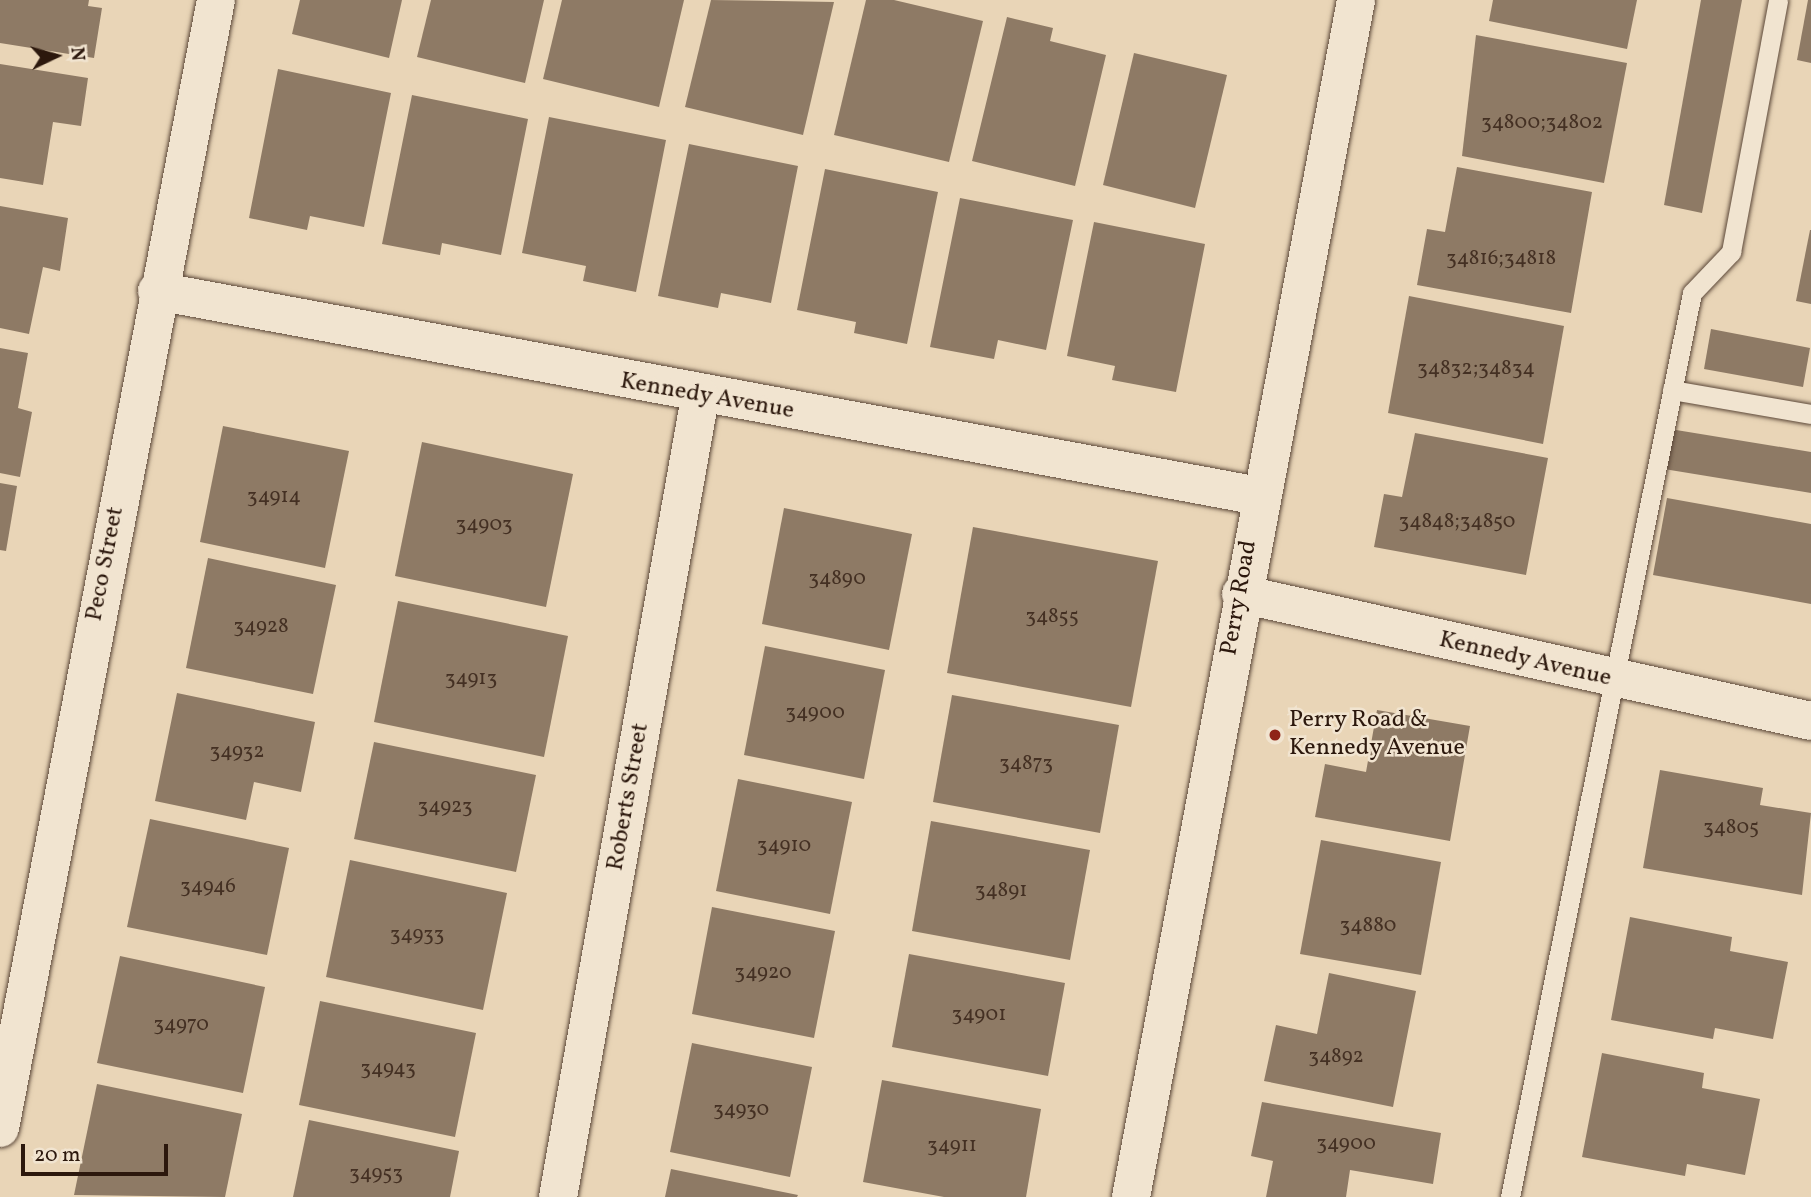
<!DOCTYPE html>
<html>
<head>
<meta charset="utf-8">
<style>
  body { margin:0 }
  #map { position:relative; width:1811px; height:1197px; overflow:hidden; background:#e9d5b7; font-family:Vollkorn,serif }
  div>[style] { position:absolute }
  .building>* { inset:0; background:#8e7a65 }
  .roads { filter:drop-shadow(0 0 2px #5b4738) drop-shadow(0 0 2px #5b4738) }
  .service>* { height:19px; margin:-9.5px; padding:0 9.5px; transform-origin:9.5px; border-radius:9.5px; background:#f1e4d0 }
  .minor>* { height:38px; margin:-19px; padding:0 19px; transform-origin:19px; border-radius:19px; background:#f1e4d0 }
  .tertiary>* { height:38px; margin:-19px; padding:0 19px; transform-origin:19px; border-radius:19px; background:#f1e4d0 }
  .dots>* { width:19px; height:19px; translate:-50% -50%; box-sizing:border-box; border:4px solid #f1e4d0; border-radius:50% }
  span { translate:-50% -50%; white-space:nowrap; text-align:center; line-height:1.15; -webkit-text-stroke:5px #f1e4d0; paint-order:stroke }
  .number-label { font-size:21px; color:#443023 }
  .number-label span { -webkit-text-stroke-width:0 }
  .street-label { font-size:24px; color:#2c180d }
  .poi-label { font-size:24px; color:#2c180d }
  .left { translate:0 -50%; text-align:left }
  .north { position:absolute; left:21px; top:21px; width:70px; height:70px; -webkit-text-stroke:5px #f1e4d0; paint-order:stroke; rotate:85deg; font-size:19px; font-weight:700; line-height:28px; text-align:center; color:#2c180d }
  .north::after { content:''; display:block; margin:auto; width:24px; height:32px; background:#2c180d; clip-path:polygon(50% 0,100% 100%,50% 72%,0 100%) }
  .scale { position:absolute; left:21px; top:1144px; width:147px; height:32px; box-sizing:border-box; border:4px solid #2c180d; border-top:0; padding-left:9px; font-size:21px; line-height:24px; white-space:nowrap; color:#2c180d; -webkit-text-stroke:5px #f1e4d0; paint-order:stroke }
</style>
</head>
<body>
<div id="map">
  <div class="building">
    <i style="clip-path:polygon(0 0,89px 0,88px 6px,102px 8px,94px 58px,0 43px)"></i>
    <i style="clip-path:polygon(300px 0,402px 0,389px 58px,292px 34px)"></i>
    <i style="clip-path:polygon(431px 0,544px 0,525px 83px,417px 57px)"></i>
    <i style="clip-path:polygon(562px 0,684px 0,659px 107px,543px 79px)"></i>
    <i style="clip-path:polygon(711px 0,834px 2px,803px 135px,685px 107px)"></i>
    <i style="clip-path:polygon(866px 0,894px 0,983px 21px,949px 162px,834px 135px)"></i>
    <i style="clip-path:polygon(1493px 0,1637px 0,1627px 49px,1489px 21px)"></i>
    <i style="clip-path:polygon(1701px 0,1742px 0,1702px 213px,1664px 205px)"></i>
    <i style="clip-path:polygon(1808px 0,1811px 0,1811px 63px,1797px 60px)"></i>
    <i style="clip-path:polygon(1007px 17px,1053px 28px,1050px 41px,1106px 55px,1075px 186px,972px 161px)"></i>
    <i style="clip-path:polygon(1476px 35px,1627px 63px,1604px 183px,1462px 156px)"></i>
    <i style="clip-path:polygon(1134px 53px,1227px 75px,1195px 208px,1103px 185px)"></i>
    <i style="clip-path:polygon(0 64px,88px 78px,81px 126px,53px 122px,43px 185px,0 178px)"></i>
    <i style="clip-path:polygon(278px 69px,391px 93px,364px 227px,310px 216px,307px 230px,249px 218px)"></i>
    <i style="clip-path:polygon(412px 95px,528px 119px,501px 255px,442px 243px,440px 255px,382px 244px)"></i>
    <i style="clip-path:polygon(549px 117px,666px 140px,636px 292px,583px 281px,586px 266px,522px 253px)"></i>
    <i style="clip-path:polygon(689px 144px,798px 166px,771px 303px,721px 293px,718px 308px,658px 296px)"></i>
    <i style="clip-path:polygon(1457px 167px,1592px 192px,1571px 313px,1417px 285px,1427px 229px,1445px 232px)"></i>
    <i style="clip-path:polygon(825px 169px,938px 192px,907px 344px,854px 333px,856px 322px,797px 310px)"></i>
    <i style="clip-path:polygon(960px 198px,1073px 220px,1046px 350px,998px 340px,994px 359px,930px 347px)"></i>
    <i style="clip-path:polygon(0 206px,68px 218px,60px 271px,43px 267px,29px 334px,0 328px)"></i>
    <i style="clip-path:polygon(1094px 222px,1205px 244px,1176px 392px,1112px 380px,1115px 366px,1067px 356px)"></i>
    <i style="clip-path:polygon(1810px 230px,1811px 230px,1811px 304px,1796px 301px)"></i>
    <i style="clip-path:polygon(1409px 296px,1564px 326px,1543px 444px,1388px 413px)"></i>
    <i style="clip-path:polygon(1711px 329px,1810px 348px,1803px 387px,1704px 369px)"></i>
    <i style="clip-path:polygon(0 348px,28px 353px,18px 408px,32px 412px,20px 477px,0 473px)"></i>
    <i style="clip-path:polygon(223px 426px,349px 451px,325px 568px,200px 542px)"></i>
    <i style="clip-path:polygon(1670px 429px,1811px 452px,1811px 493px,1664px 469px)"></i>
    <i style="clip-path:polygon(1415px 433px,1548px 458px,1526px 575px,1374px 547px,1384px 494px,1402px 497px)"></i>
    <i style="clip-path:polygon(422px 442px,573px 474px,546px 607px,395px 576px)"></i>
    <i style="clip-path:polygon(0 483px,17px 486px,6px 551px,0 550px)"></i>
    <i style="clip-path:polygon(1667px 498px,1811px 524px,1811px 604px,1653px 575px)"></i>
    <i style="clip-path:polygon(784px 508px,912px 534px,889px 650px,762px 624px)"></i>
    <i style="clip-path:polygon(973px 527px,1158px 561px,1131px 707px,947px 673px)"></i>
    <i style="clip-path:polygon(208px 558px,336px 585px,313px 694px,186px 668px)"></i>
    <i style="clip-path:polygon(398px 601px,568px 636px,544px 757px,374px 722px)"></i>
    <i style="clip-path:polygon(765px 646px,885px 670px,864px 779px,744px 755px)"></i>
    <i style="clip-path:polygon(177px 693px,315px 722px,301px 792px,254px 782px,246px 820px,155px 801px)"></i>
    <i style="clip-path:polygon(952px 695px,1119px 725px,1100px 833px,933px 802px)"></i>
    <i style="clip-path:polygon(1377px 710px,1470px 726px,1450px 841px,1315px 817px,1325px 764px,1366px 772px)"></i>
    <i style="clip-path:polygon(374px 742px,536px 775px,516px 872px,354px 839px)"></i>
    <i style="clip-path:polygon(1660px 770px,1763px 788px,1760px 805px,1811px 813px,1802px 895px,1643px 868px)"></i>
    <i style="clip-path:polygon(738px 779px,852px 802px,830px 914px,716px 891px)"></i>
    <i style="clip-path:polygon(150px 819px,289px 848px,267px 955px,127px 927px)"></i>
    <i style="clip-path:polygon(931px 821px,1090px 850px,1070px 960px,912px 931px)"></i>
    <i style="clip-path:polygon(1321px 840px,1441px 862px,1421px 975px,1300px 954px)"></i>
    <i style="clip-path:polygon(350px 860px,507px 893px,483px 1010px,326px 977px)"></i>
    <i style="clip-path:polygon(712px 907px,835px 931px,814px 1038px,692px 1014px)"></i>
    <i style="clip-path:polygon(1630px 917px,1732px 937px,1730px 951px,1788px 962px,1773px 1039px,1715px 1028px,1713px 1039px,1611px 1020px)"></i>
    <i style="clip-path:polygon(909px 954px,1065px 983px,1048px 1076px,892px 1047px)"></i>
    <i style="clip-path:polygon(120px 956px,265px 987px,243px 1093px,97px 1063px)"></i>
    <i style="clip-path:polygon(1329px 973px,1416px 991px,1393px 1107px,1264px 1081px,1276px 1025px,1317px 1034px)"></i>
    <i style="clip-path:polygon(320px 1001px,476px 1033px,455px 1137px,299px 1105px)"></i>
    <i style="clip-path:polygon(692px 1043px,812px 1067px,790px 1177px,670px 1152px)"></i>
    <i style="clip-path:polygon(1602px 1053px,1704px 1073px,1702px 1088px,1760px 1099px,1745px 1175px,1687px 1164px,1685px 1176px,1582px 1157px)"></i>
    <i style="clip-path:polygon(882px 1080px,1041px 1109px,1026px 1197px,944px 1197px,863px 1182px)"></i>
    <i style="clip-path:polygon(97px 1084px,242px 1114px,225px 1197px,74px 1195px)"></i>
    <i style="clip-path:polygon(1262px 1102px,1441px 1133px,1433px 1184px,1350px 1170px,1346px 1197px,1266px 1197px,1273px 1161px,1251px 1156px)"></i>
    <i style="clip-path:polygon(309px 1120px,459px 1151px,450px 1197px,293px 1197px)"></i>
    <i style="clip-path:polygon(671px 1169px,798px 1195px,797px 1197px,665px 1197px)"></i>
  </div>
  <div class="roads">
    <div class="service">
      <i style="left:1672px;top:390px;width:141px;rotate:9.8deg"></i>
      <i style="left:1510px;top:1197px;width:922px;rotate:-78.62deg"></i>
      <i style="left:1692px;top:293px;width:57px;rotate:-46.4deg"></i>
      <i style="left:1731px;top:252px;width:256px;rotate:-79.4deg"></i>
    </div>
    <div class="minor">
      <i style="left:157px;top:291px;width:1121px;rotate:10.54deg"></i>
      <i style="left:1241px;top:594px;width:584px;rotate:12.56deg"></i>
      <i style="left:0;top:1128px;width:1148px;rotate:-79.16deg"></i>
      <i style="left:558px;top:1197px;width:813px;rotate:-79.93deg"></i>
    </div>
    <div class="tertiary">
      <i style="left:1131px;top:1197px;width:1218px;rotate:-79.35deg"></i>
    </div>
  </div>
  <div class="dots">
    <i style="left:1275px;top:735px;background:#8f2418"></i>
  </div>
  <div class="number-label">
    <span style="left:1542px;top:123px">34800;34802</span>
    <span style="left:1501px;top:259px">34816;34818</span>
    <span style="left:1476px;top:369px">34832;34834</span>
    <span style="left:274px;top:497px">34914</span>
    <span style="left:1457px;top:522px">34848;34850</span>
    <span style="left:484px;top:525px">34903</span>
    <span style="left:837px;top:579px">34890</span>
    <span style="left:1052px;top:617px">34855</span>
    <span style="left:261px;top:627px">34928</span>
    <span style="left:471px;top:679px">34913</span>
    <span style="left:815px;top:713px">34900</span>
    <span style="left:237px;top:752px">34932</span>
    <span style="left:1026px;top:764px">34873</span>
    <span style="left:445px;top:807px">34923</span>
    <span style="left:1731px;top:828px">34805</span>
    <span style="left:784px;top:846px">34910</span>
    <span style="left:208px;top:887px">34946</span>
    <span style="left:1001px;top:891px">34891</span>
    <span style="left:1368px;top:926px">34880</span>
    <span style="left:417px;top:935px">34933</span>
    <span style="left:763px;top:973px">34920</span>
    <span style="left:979px;top:1015px">34901</span>
    <span style="left:181px;top:1025px">34970</span>
    <span style="left:1336px;top:1057px">34892</span>
    <span style="left:388px;top:1069px">34943</span>
    <span style="left:741px;top:1110px">34930</span>
    <span style="left:1346px;top:1144px">34900</span>
    <span style="left:952px;top:1146px">34911</span>
    <span style="left:376px;top:1174px">34953</span>
  </div>
  <div class="street-label">
    <span style="left:707px;top:397px;rotate:10deg">Kennedy Avenue</span>
    <span style="left:106px;top:564px;rotate:-79deg">Peco Street</span>
    <span style="left:1240px;top:598px;rotate:-80deg">Perry Road</span>
    <span style="left:1525px;top:660px;rotate:13deg">Kennedy Avenue</span>
    <span style="left:629px;top:797px;rotate:-80deg">Roberts Street</span>
  </div>
  <div class="poi-label">
    <span class="left" style="left:1289px;top:735px">Perry Road &amp;<br>Kennedy Avenue</span>
  </div>
  <div class="north">N</div>
  <div class="scale">20 m</div>
</div>
</body>
</html>
